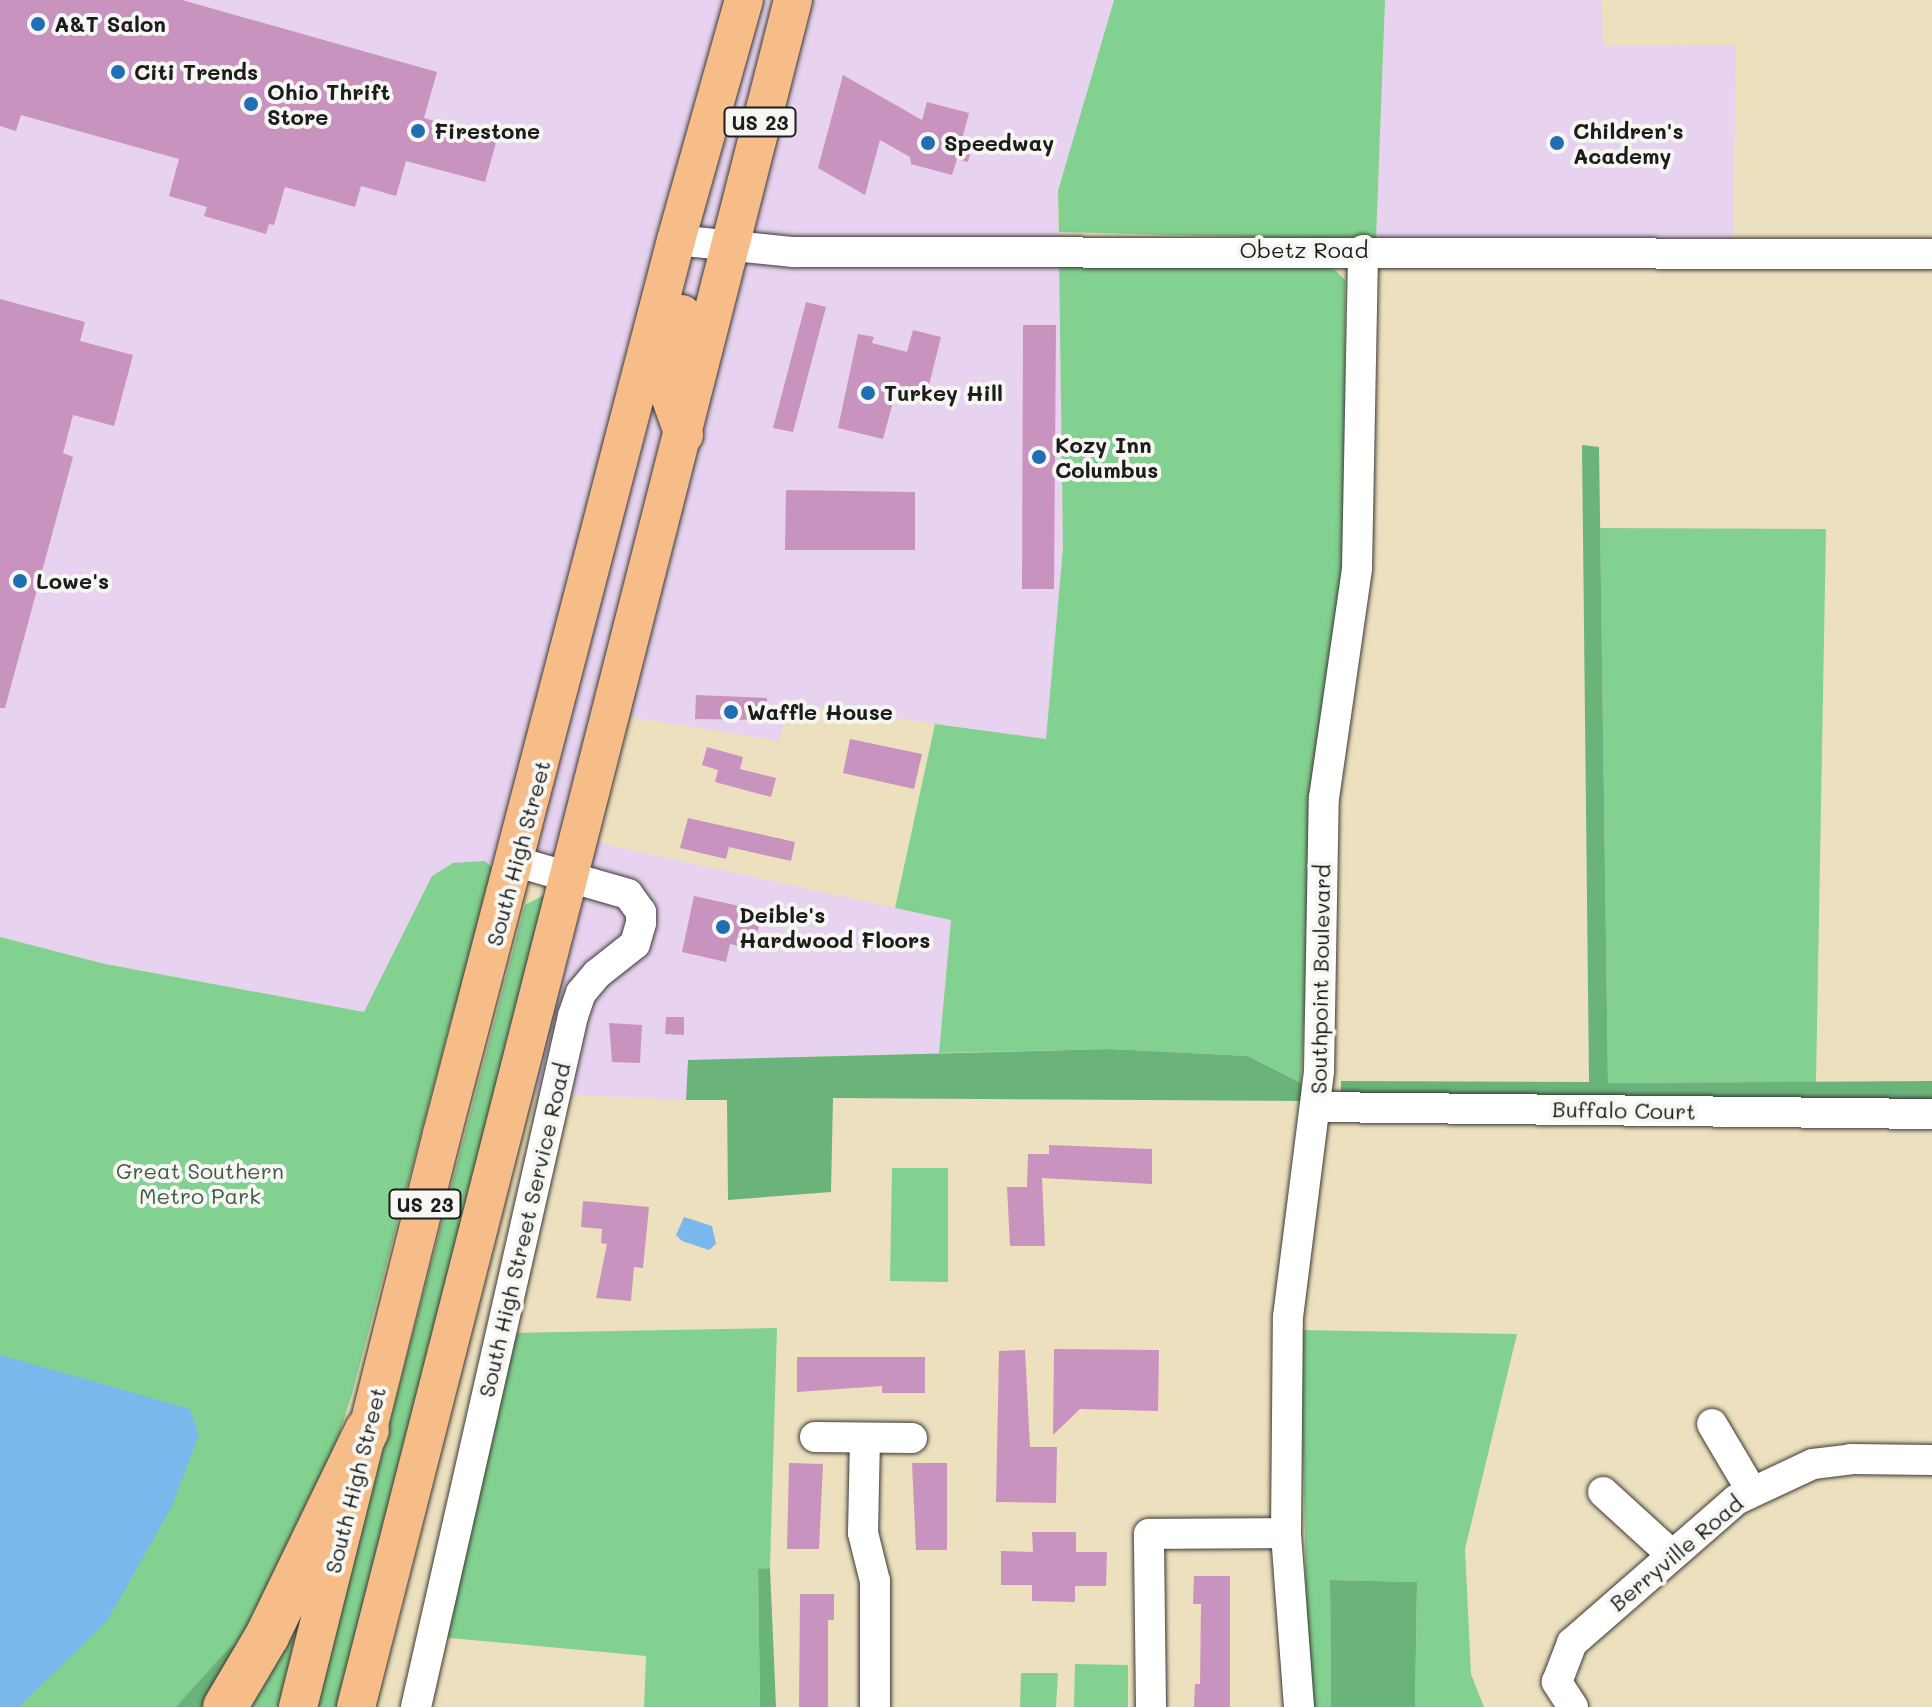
<!DOCTYPE html>
<html>
<head>
<meta charset="utf-8">
<style>
  body { margin:0 }
  #map { position:relative; width:1932px; height:1707px; overflow:hidden; background:#ede0bf; font-family:Mali,sans-serif }
  div>[style] { position:absolute }
  .built>* { inset:0; background:#e7d2ef }
  .green>* { inset:0; background:#83d190 }
  .forest>* { inset:0; background:#6ab37a }
  .water>* { inset:0; background:#79b7ec }
  .building>* { inset:0; background:#c993c0 }
  .roads { filter:drop-shadow(0 0 2px #3b3934) drop-shadow(0 0 2px #3b3934) }
  .minor>* { height:30px; margin:-15px; padding:0 15px; transform-origin:15px; border-radius:15px; background:#fff }
  .major>* { height:38px; margin:-19px; padding:0 19px; transform-origin:19px; border-radius:19px; background:#f7bd88 }
  .highway>* { height:44px; margin:-22px; padding:0 22px; transform-origin:22px; border-radius:22px; background:#f7bd88 }
  .dots>* { width:22px; height:22px; translate:-50% -50%; box-sizing:border-box; border:4px solid #f6f6f2; border-radius:50% }
  span { translate:-50% -50%; white-space:nowrap; text-align:center; line-height:1.15; -webkit-text-stroke:8px #f6f6f2; paint-order:stroke }
  .shield-label span { padding:2px 6px; background:#f6f6f2; border:2px solid; border-radius:6px; -webkit-text-stroke-width:0 }
  .shield-label { font-size:20px; color:#1c1c1c; font-weight:700 }
  .poi-label { font-size:22px; color:#1c1c1c; font-weight:700 }
  .left { translate:0 -50%; text-align:left }
  .street-label { font-size:22px; color:#1c1c1c }
  .park-label { font-size:22px; color:#405b45 }
</style>
</head>
<body>
<div id="map">
  <div class="built">
    <i style="clip-path:polygon(0 0,1114px 0,1058px 191px,1063px 548px,1046px 740px,790px 703px,779px 741px,624px 716px,594px 842px,951px 920px,939px 1053px,689px 1060px,686px 1100px,534px 1093px,580px 896px,497px 872px,432px 876px,365px 1012px,105px 964px,0 937px)"></i>
    <i style="clip-path:polygon(1385px 0,1602px 0,1603px 46px,1736px 45px,1733px 242px,1376px 240px)"></i>
  </div>
  <div class="green">
    <i style="clip-path:polygon(1114px 0,1385px 0,1376px 240px,1059px 232px,1058px 191px)"></i>
    <i style="clip-path:polygon(1059px 259px,1325px 260px,1345px 280px,1345px 565px,1316px 782px,1301px 1083px,1248px 1056px,1110px 1049px,939px 1053px,951px 920px,895px 908px,935px 724px,1046px 739px,1063px 548px)"></i>
    <i style="clip-path:polygon(1600px 528px,1826px 529px,1816px 1082px,1608px 1083px)"></i>
    <i style="clip-path:polygon(485px 861px,497px 872px,450px 1024px,352px 1394px,322px 1486px,214px 1707px,0 1707px,0 937px,105px 964px,364px 1012px,432px 876px,453px 863px)"></i>
    <i style="clip-path:polygon(550px 892px,341px 1707px,315px 1707px,525px 905px)"></i>
    <i style="clip-path:polygon(892px 1168px,948px 1168px,948px 1282px,890px 1281px)"></i>
    <i style="clip-path:polygon(777px 1328px,770px 1568px,758px 1570px,760px 1707px,644px 1707px,646px 1656px,439px 1637px,508px 1333px)"></i>
    <i style="clip-path:polygon(1300px 1330px,1517px 1334px,1465px 1549px,1471px 1674px,1484px 1707px,1415px 1707px,1417px 1582px,1330px 1580px,1331px 1707px,1309px 1707px)"></i>
    <i style="clip-path:polygon(299px 1620px,280px 1707px,247px 1707px)"></i>
    <i style="clip-path:polygon(1075px 1664px,1128px 1665px,1128px 1707px,1074px 1707px)"></i>
    <i style="clip-path:polygon(1021px 1673px,1058px 1673px,1056px 1707px,1020px 1707px)"></i>
  </div>
  <div class="forest">
    <i style="clip-path:polygon(1582px 445px,1599px 447px,1608px 1083px,1932px 1081px,1932px 1105px,1341px 1101px,1341px 1081px,1589px 1082px)"></i>
    <i style="clip-path:polygon(1110px 1049px,1248px 1056px,1301px 1083px,1301px 1101px,833px 1098px,831px 1192px,728px 1200px,727px 1100px,686px 1100px,688px 1060px)"></i>
    <i style="clip-path:polygon(770px 1568px,776px 1707px,760px 1707px,758px 1569px)"></i>
    <i style="clip-path:polygon(1330px 1580px,1417px 1582px,1415px 1707px,1331px 1707px)"></i>
    <i style="clip-path:polygon(258px 1631px,214px 1707px,176px 1707px,228px 1649px)"></i>
  </div>
  <div class="water">
    <i style="clip-path:polygon(684px 1217px,712px 1226px,716px 1244px,709px 1250px,682px 1241px,676px 1235px)"></i>
    <i style="clip-path:polygon(0 1355px,190px 1409px,199px 1435px,172px 1506px,107px 1621px,19px 1707px,0 1707px)"></i>
  </div>
  <div class="building">
    <i style="clip-path:polygon(0 0,182px 0,437px 72px,424px 118px,497px 139px,485px 182px,406px 161px,396px 196px,361px 186px,355px 207px,285px 187px,274px 225px,269px 224px,266px 234px,204px 216px,207px 207px,169px 196px,179px 159px,21px 115px,16px 131px,0 126px)"></i>
    <i style="clip-path:polygon(843px 75px,922px 120px,927px 102px,969px 113px,962px 139px,973px 142px,968px 162px,957px 159px,952px 175px,911px 164px,910px 157px,880px 140px,865px 195px,818px 168px)"></i>
    <i style="clip-path:polygon(0 299px,85px 322px,80px 341px,133px 355px,114px 426px,73px 415px,63px 453px,73px 457px,5px 708px,0 708px)"></i>
    <i style="clip-path:polygon(806px 302px,826px 307px,793px 432px,773px 428px)"></i>
    <i style="clip-path:polygon(1023px 325px,1056px 325px,1054px 589px,1022px 589px)"></i>
    <i style="clip-path:polygon(913px 330px,941px 337px,927px 393px,896px 391px,883px 439px,838px 428px,858px 334px,874px 337px,872px 343px,907px 352px)"></i>
    <i style="clip-path:polygon(786px 490px,915px 492px,915px 550px,785px 550px)"></i>
    <i style="clip-path:polygon(696px 695px,767px 698px,766px 720px,695px 719px)"></i>
    <i style="clip-path:polygon(850px 739px,922px 754px,914px 789px,843px 773px)"></i>
    <i style="clip-path:polygon(707px 747px,743px 757px,740px 769px,776px 778px,771px 797px,715px 782px,718px 770px,702px 765px)"></i>
    <i style="clip-path:polygon(688px 818px,795px 842px,791px 861px,729px 847px,726px 859px,680px 848px)"></i>
    <i style="clip-path:polygon(694px 896px,762px 911px,754px 949px,730px 944px,726px 962px,682px 952px)"></i>
    <i style="clip-path:polygon(666px 1017px,684px 1017px,684px 1035px,665px 1034px)"></i>
    <i style="clip-path:polygon(609px 1023px,642px 1025px,640px 1063px,612px 1062px)"></i>
    <i style="clip-path:polygon(1049px 1145px,1152px 1149px,1152px 1184px,1042px 1178px,1045px 1246px,1010px 1246px,1007px 1187px,1027px 1187px,1028px 1154px,1049px 1154px)"></i>
    <i style="clip-path:polygon(583px 1201px,649px 1207px,643px 1268px,634px 1267px,631px 1301px,596px 1298px,607px 1244px,601px 1243px,602px 1229px,581px 1227px)"></i>
    <i style="clip-path:polygon(1054px 1349px,1159px 1350px,1158px 1411px,1080px 1409px,1053px 1435px)"></i>
    <i style="clip-path:polygon(1025px 1350px,1030px 1447px,1057px 1447px,1056px 1503px,996px 1502px,999px 1351px)"></i>
    <i style="clip-path:polygon(797px 1357px,925px 1357px,925px 1393px,882px 1393px,882px 1386px,797px 1392px)"></i>
    <i style="clip-path:polygon(789px 1463px,823px 1464px,819px 1549px,787px 1549px)"></i>
    <i style="clip-path:polygon(912px 1463px,947px 1463px,947px 1550px,916px 1550px)"></i>
    <i style="clip-path:polygon(1032px 1532px,1076px 1532px,1076px 1552px,1107px 1552px,1106px 1586px,1075px 1586px,1075px 1602px,1032px 1601px,1032px 1585px,1001px 1585px,1001px 1551px,1033px 1552px)"></i>
    <i style="clip-path:polygon(1194px 1576px,1230px 1576px,1230px 1707px,1194px 1707px,1195px 1684px,1200px 1684px,1201px 1604px,1193px 1604px)"></i>
    <i style="clip-path:polygon(800px 1594px,834px 1594px,834px 1620px,828px 1620px,828px 1707px,799px 1707px)"></i>
  </div>
  <div class="roads">
    <div class="minor">
      <i style="left:676px;top:240px;width:118px;rotate:5.9deg"></i>
      <i style="left:793px;top:252px;width:1139px;rotate:0.1deg"></i>
      <i style="left:1316px;top:1107px;width:616px;rotate:0.65deg"></i>
      <i style="left:1712px;top:1424px;width:77px;rotate:59.4deg"></i>
      <i style="left:815px;top:1437px;width:97px;rotate:0.6deg"></i>
      <i style="left:865px;top:1438px;width:95px;rotate:91.2deg"></i>
      <i style="left:863px;top:1533px;width:49px;rotate:76deg"></i>
      <i style="left:875px;top:1581px;width:126px;rotate:90deg"></i>
      <i style="left:1603px;top:1492px;width:92px;rotate:42.4deg"></i>
      <i style="left:416px;top:1707px;width:709px;rotate:-77.2deg"></i>
      <i style="left:573px;top:1016px;width:24px;rotate:-71deg"></i>
      <i style="left:581px;top:993px;width:25px;rotate:-50deg"></i>
      <i style="left:597px;top:974px;width:48px;rotate:-38.3deg"></i>
      <i style="left:635px;top:944px;width:22px;rotate:-74deg"></i>
      <i style="left:641px;top:923px;width:11px;rotate:-90deg"></i>
      <i style="left:641px;top:912px;width:22px;rotate:-126deg"></i>
      <i style="left:628px;top:894px;width:116px;rotate:-163.9deg"></i>
      <i style="left:1151px;top:1707px;width:173px;rotate:-90.7deg"></i>
      <i style="left:1149px;top:1534px;width:137px;rotate:-0.4deg"></i>
      <i style="left:1299px;top:1707px;width:174px;rotate:-94.3deg"></i>
      <i style="left:1286px;top:1533px;width:216px;rotate:-89.5deg"></i>
      <i style="left:1288px;top:1317px;width:248px;rotate:-82.8deg"></i>
      <i style="left:1319px;top:1071px;width:273px;rotate:-89deg"></i>
      <i style="left:1324px;top:798px;width:232px;rotate:-81.8deg"></i>
      <i style="left:1357px;top:568px;width:318px;rotate:-88.9deg"></i>
      <i style="left:1573px;top:1707px;width:30px;rotate:-123deg"></i>
      <i style="left:1557px;top:1682px;width:42px;rotate:-69deg"></i>
      <i style="left:1572px;top:1643px;width:218px;rotate:-41.1deg"></i>
      <i style="left:1736px;top:1500px;width:85px;rotate:-25.1deg"></i>
      <i style="left:1813px;top:1464px;width:38px;rotate:-7deg"></i>
      <i style="left:1851px;top:1459px;width:81px;rotate:0.7deg"></i>
    </div>
    <div class="major">
      <i style="left:682px;top:314px;width:76px;rotate:101.5deg"></i>
      <i style="left:667px;top:388px;width:50px;rotate:70.1deg"></i>
      <i style="left:298px;top:1707px;width:591px;rotate:-75.89deg"></i>
      <i style="left:442px;top:1134px;width:924px;rotate:-75.33deg"></i>
      <i style="left:676px;top:240px;width:249px;rotate:-74.2deg"></i>
      <i style="left:356px;top:1707px;width:1762px;rotate:-75.64deg"></i>
    </div>
    <div class="highway">
      <i style="left:225px;top:1707px;width:82px;rotate:-59.4deg"></i>
      <i style="left:267px;top:1636px;width:229px;rotate:-64.1deg"></i>
    </div>
  </div>
  <div class="dots">
    <i style="left:38px;top:24px;background:#1f6fb2"></i>
    <i style="left:118px;top:72px;background:#1f6fb2"></i>
    <i style="left:251px;top:104px;background:#1f6fb2"></i>
    <i style="left:418px;top:131px;background:#1f6fb2"></i>
    <i style="left:928px;top:143px;background:#1f6fb2"></i>
    <i style="left:1557px;top:143px;background:#1f6fb2"></i>
    <i style="left:868px;top:393px;background:#1f6fb2"></i>
    <i style="left:1039px;top:457px;background:#1f6fb2"></i>
    <i style="left:20px;top:581px;background:#1f6fb2"></i>
    <i style="left:731px;top:712px;background:#1f6fb2"></i>
    <i style="left:723px;top:927px;background:#1f6fb2"></i>
  </div>
  <div class="shield-label">
    <span style="left:760px;top:122px">US 23</span>
    <span style="left:425px;top:1204px">US 23</span>
  </div>
  <div class="poi-label">
    <span class="left" style="left:54px;top:24px">A&amp;T Salon</span>
    <span class="left" style="left:134px;top:72px">Citi Trends</span>
    <span class="left" style="left:267px;top:104px">Ohio Thrift<br>Store</span>
    <span class="left" style="left:1573px;top:143px">Children's<br>Academy</span>
    <span class="left" style="left:434px;top:131px">Firestone</span>
    <span class="left" style="left:944px;top:143px">Speedway</span>
    <span class="left" style="left:884px;top:393px">Turkey Hill</span>
    <span class="left" style="left:1055px;top:457px">Kozy Inn<br>Columbus</span>
    <span class="left" style="left:36px;top:581px">Lowe's</span>
    <span class="left" style="left:747px;top:712px">Waffle House</span>
    <span class="left" style="left:739px;top:927px">Deible's<br>Hardwood Floors</span>
  </div>
  <div class="street-label">
    <span style="left:1304px;top:250px">Obetz Road</span>
    <span style="left:518px;top:853px;rotate:-75deg">South High Street</span>
    <span style="left:1320px;top:979px;rotate:-89deg">Southpoint Boulevard</span>
    <span style="left:1624px;top:1110px;rotate:1deg">Buffalo Court</span>
    <span style="left:524px;top:1230px;rotate:-77deg">South High Street Service Road</span>
    <span style="left:355px;top:1480px;rotate:-76deg">South High Street</span>
    <span style="left:1676px;top:1553px;rotate:-40deg">Berryville Road</span>
  </div>
  <div class="park-label">
    <span style="left:200px;top:1183px">Great Southern<br>Metro Park</span>
  </div>
</div>
</body>
</html>
